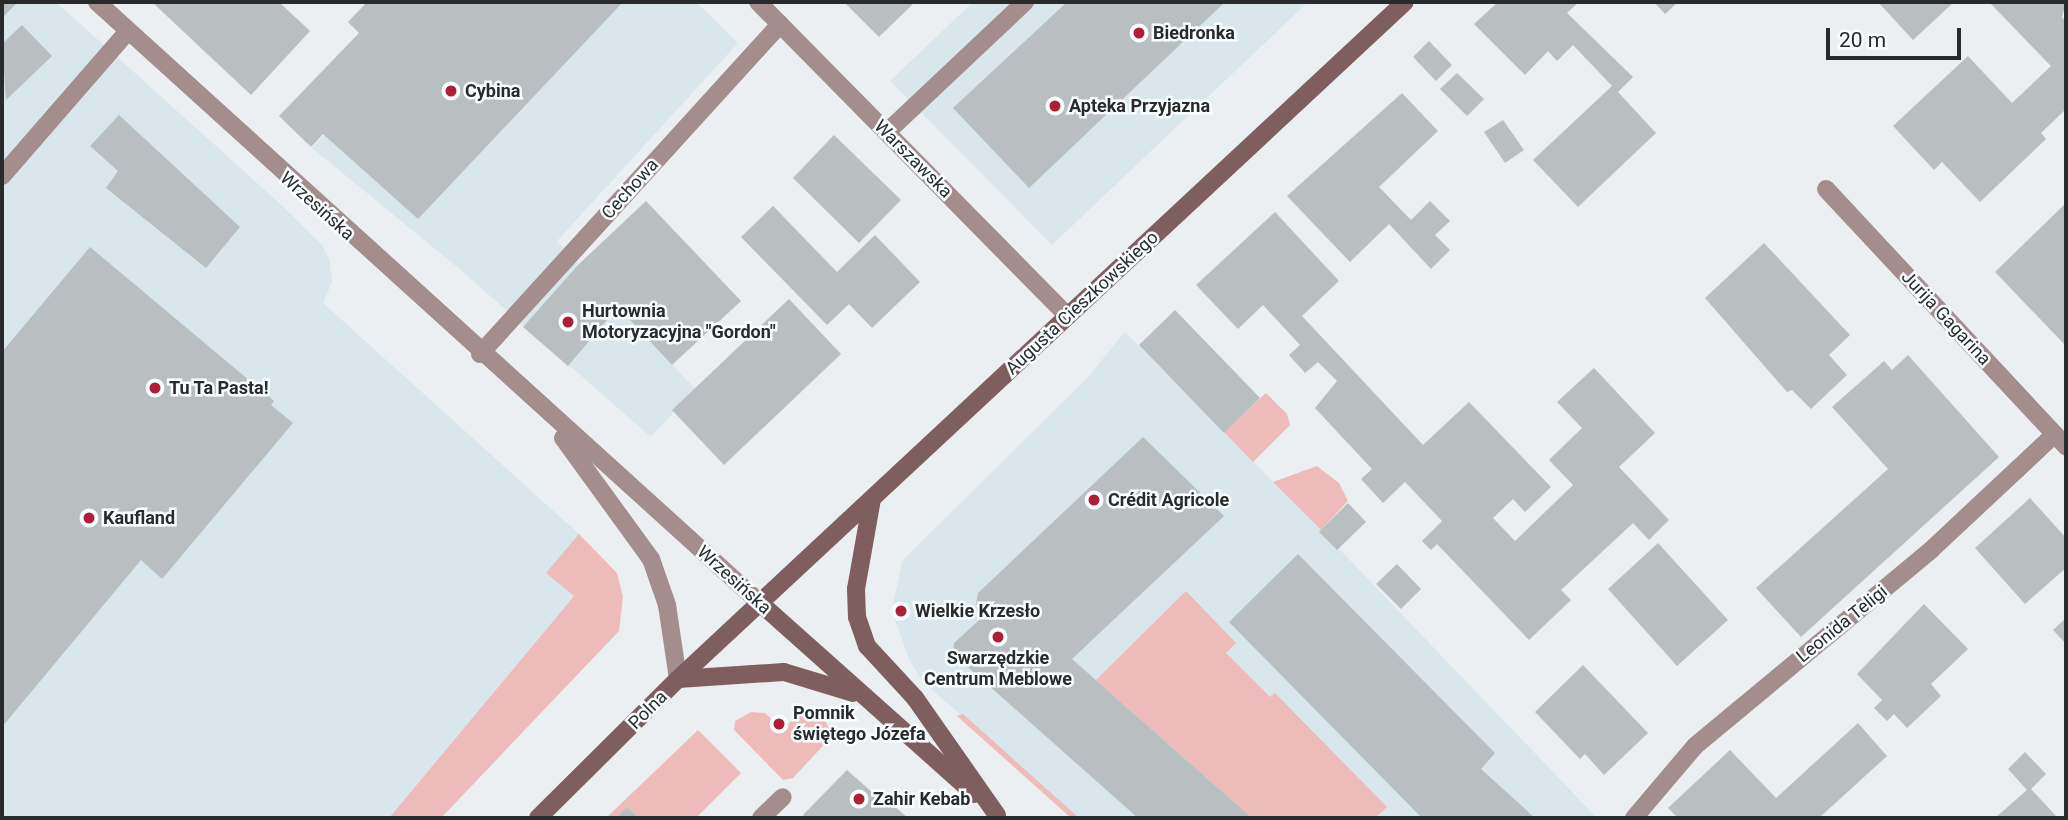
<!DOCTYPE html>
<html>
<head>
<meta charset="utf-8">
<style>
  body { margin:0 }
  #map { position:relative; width:2068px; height:820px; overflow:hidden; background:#ebeff1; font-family:Roboto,sans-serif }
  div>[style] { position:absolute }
  .built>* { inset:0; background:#d9e6eb }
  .green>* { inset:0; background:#ebb }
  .building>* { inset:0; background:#b9bec0 }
  .lane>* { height:18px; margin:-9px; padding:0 9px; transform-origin:9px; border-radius:9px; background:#a48d8d }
  .street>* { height:18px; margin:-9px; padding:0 9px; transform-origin:9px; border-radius:9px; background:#a48d8d }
  .secondary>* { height:18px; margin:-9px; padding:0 9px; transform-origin:9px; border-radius:9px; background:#7f5e5f }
  .dots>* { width:19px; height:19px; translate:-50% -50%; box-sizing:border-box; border:4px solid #f8fdff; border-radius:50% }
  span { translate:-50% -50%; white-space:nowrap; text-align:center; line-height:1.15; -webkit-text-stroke:5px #f8fdff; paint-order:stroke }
  .poi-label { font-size:18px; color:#292a2b; font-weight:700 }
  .left { translate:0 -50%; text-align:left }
  .street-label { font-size:18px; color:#292a2b }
  .frame { position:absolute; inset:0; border:4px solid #292a2b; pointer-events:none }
  .scale { position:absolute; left:1826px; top:28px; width:135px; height:32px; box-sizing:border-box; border:4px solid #292a2b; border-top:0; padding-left:9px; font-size:21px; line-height:24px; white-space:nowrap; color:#292a2b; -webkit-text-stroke:5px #f8fdff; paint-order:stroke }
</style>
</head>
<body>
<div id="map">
  <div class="built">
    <i style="clip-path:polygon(2px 2px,56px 2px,277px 201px,322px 245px,329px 259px,332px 282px,323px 303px,579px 534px,547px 573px,574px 596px,389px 818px,2px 818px)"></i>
    <i style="clip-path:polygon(448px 2px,696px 2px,738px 43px,557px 241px,695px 389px,651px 437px,456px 266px,312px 148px)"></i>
    <i style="clip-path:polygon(973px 2px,1308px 2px,1052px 245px,890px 81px)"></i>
    <i style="clip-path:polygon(1125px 332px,1321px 530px,1597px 818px,1079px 818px,923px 682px,909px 659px,892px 611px,902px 561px,1088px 377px)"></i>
  </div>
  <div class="green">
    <i style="clip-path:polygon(1266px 393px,1287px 414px,1290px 425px,1253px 462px,1224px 432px)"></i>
    <i style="clip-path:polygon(1317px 466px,1339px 483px,1348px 501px,1321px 530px,1273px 482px)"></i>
    <i style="clip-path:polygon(579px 534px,617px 573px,623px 597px,619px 631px,441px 818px,389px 818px,574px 596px,546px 573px)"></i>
    <i style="clip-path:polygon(1186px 591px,1236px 643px,1226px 653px,1270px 697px,1275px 693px,1387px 807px,1375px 818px,1252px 818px,1096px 680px)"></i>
    <i style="clip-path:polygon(751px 712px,765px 713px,781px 728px,804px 713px,825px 721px,833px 735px,793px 778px,783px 780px,734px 730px,735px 721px)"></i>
    <i style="clip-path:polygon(963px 714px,1079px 818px,1071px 818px,957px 716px)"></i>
    <i style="clip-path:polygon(698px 730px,741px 773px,696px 818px,639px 818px,627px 807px,616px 818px,606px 818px)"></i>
  </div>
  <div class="building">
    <i style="clip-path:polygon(2px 2px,18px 2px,2px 18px)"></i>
    <i style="clip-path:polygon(152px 2px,279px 2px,310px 31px,251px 95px)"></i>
    <i style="clip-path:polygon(367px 2px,623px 2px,418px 219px,323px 134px,311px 147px,279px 116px,359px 33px,348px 22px)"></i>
    <i style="clip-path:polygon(844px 2px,915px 2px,879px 37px)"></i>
    <i style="clip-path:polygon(1067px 2px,1225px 2px,1029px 188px,953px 108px)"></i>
    <i style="clip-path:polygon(1498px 2px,1579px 2px,1567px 13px,1633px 77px,1618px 92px,1656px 133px,1578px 207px,1533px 160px,1612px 86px,1573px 45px,1557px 61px,1548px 51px,1525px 75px,1474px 24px)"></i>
    <i style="clip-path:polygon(1654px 2px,1678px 2px,1665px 14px)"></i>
    <i style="clip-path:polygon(1878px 2px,1954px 2px,1913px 40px)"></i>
    <i style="clip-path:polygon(1989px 2px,2066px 2px,2062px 17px,2066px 22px,2066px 109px,2041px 133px,2046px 139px,1980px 202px,1942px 162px,1934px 170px,1893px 126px,1968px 56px,2012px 103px,2051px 66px)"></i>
    <i style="clip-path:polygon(22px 25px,52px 56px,6px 100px,2px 44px)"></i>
    <i style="clip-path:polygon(1429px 41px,1452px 65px,1436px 81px,1413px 57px)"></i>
    <i style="clip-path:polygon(1457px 73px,1484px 99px,1467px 116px,1440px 89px)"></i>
    <i style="clip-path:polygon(1402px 93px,1438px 131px,1379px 187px,1411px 220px,1430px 201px,1450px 221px,1435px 235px,1450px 250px,1431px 269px,1389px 224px,1350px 262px,1287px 196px)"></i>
    <i style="clip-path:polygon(119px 115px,240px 227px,206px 268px,106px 188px,118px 171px,90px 146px)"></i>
    <i style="clip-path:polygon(1503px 120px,1524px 150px,1505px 163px,1484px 132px)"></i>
    <i style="clip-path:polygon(834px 135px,901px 200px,859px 243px,793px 178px)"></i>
    <i style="clip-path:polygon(646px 201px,741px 301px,672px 365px,618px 307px,568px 366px,523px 327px,578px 265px)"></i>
    <i style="clip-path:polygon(2066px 203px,2066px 346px,1995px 272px)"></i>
    <i style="clip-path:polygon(773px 206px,837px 272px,875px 235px,920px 282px,872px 328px,849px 304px,827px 325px,741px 237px)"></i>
    <i style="clip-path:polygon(1275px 212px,1339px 281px,1302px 316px,1423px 445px,1469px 402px,1551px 487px,1525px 512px,1513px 499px,1493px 518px,1515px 541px,1573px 485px,1549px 460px,1582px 428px,1557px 402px,1594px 368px,1655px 433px,1619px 467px,1669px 520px,1649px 540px,1633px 523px,1561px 590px,1571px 600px,1529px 640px,1437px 544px,1431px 550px,1422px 541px,1442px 521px,1405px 482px,1383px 503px,1361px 479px,1372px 469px,1315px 408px,1337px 381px,1318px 362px,1305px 373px,1289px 355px,1300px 345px,1263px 305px,1238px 329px,1196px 285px)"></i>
    <i style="clip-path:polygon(1764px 243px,1850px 335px,1829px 355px,1847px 375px,1811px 409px,1792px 390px,1787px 392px,1705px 298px)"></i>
    <i style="clip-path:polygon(90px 247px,274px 401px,271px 405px,293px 423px,162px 579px,141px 560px,2px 727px,2px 352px)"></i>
    <i style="clip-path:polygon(789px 299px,841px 354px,724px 465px,672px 410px)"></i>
    <i style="clip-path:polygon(1175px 310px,1260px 398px,1224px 433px,1139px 345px)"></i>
    <i style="clip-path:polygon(1908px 355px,1999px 457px,1801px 637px,1756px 588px,1888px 469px,1832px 407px,1884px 361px,1892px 370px)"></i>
    <i style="clip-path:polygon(1143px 437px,1224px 516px,1072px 659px,1252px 818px,1138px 818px,953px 654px,954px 643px,986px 614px,976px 604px,978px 593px)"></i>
    <i style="clip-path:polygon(2030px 498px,2066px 538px,2066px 568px,2025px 604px,1975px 548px)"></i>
    <i style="clip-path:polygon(1348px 503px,1366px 522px,1337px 550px,1319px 532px)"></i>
    <i style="clip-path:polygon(1658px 543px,1728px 620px,1677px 666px,1608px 589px)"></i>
    <i style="clip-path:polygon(1298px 554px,1495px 753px,1481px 769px,1535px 818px,1422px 818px,1229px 622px)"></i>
    <i style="clip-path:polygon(1397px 564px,1421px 589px,1401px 609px,1376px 584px)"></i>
    <i style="clip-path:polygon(1924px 604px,1968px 649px,1931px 684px,1941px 696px,1907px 728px,1894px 714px,1887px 721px,1874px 708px,1882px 700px,1857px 674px)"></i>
    <i style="clip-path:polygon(2066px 618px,2066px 644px,2053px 630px)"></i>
    <i style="clip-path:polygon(1583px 665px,1648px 733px,1604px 775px,1585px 754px,1580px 759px,1535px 712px)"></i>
    <i style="clip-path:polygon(1858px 723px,1887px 756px,1819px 818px,1678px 818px,1668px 808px,1730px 750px,1776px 798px)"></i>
    <i style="clip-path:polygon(2025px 752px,2046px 774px,2031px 789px,2056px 816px,1995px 818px,2027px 790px,2008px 769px)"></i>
    <i style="clip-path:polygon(847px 770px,883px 802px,886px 799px,908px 818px,806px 818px,803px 815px)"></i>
    <i style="clip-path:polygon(627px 807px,639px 818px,616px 818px)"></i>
  </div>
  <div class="lane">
    <i style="left:887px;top:132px;width:190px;rotate:-43.3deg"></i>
    <i style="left:2px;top:176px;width:191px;rotate:-49deg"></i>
    <i style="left:480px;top:354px;width:446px;rotate:-47.7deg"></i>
    <i style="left:761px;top:818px;width:30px;rotate:-44deg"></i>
  </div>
  <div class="street">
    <i style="left:97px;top:2px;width:895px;rotate:42.19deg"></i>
    <i style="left:758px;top:2px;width:441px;rotate:45.4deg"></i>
    <i style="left:1826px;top:189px;width:352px;rotate:47deg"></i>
    <i style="left:563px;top:438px;width:150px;rotate:54deg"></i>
    <i style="left:651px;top:559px;width:49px;rotate:70.8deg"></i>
    <i style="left:667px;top:605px;width:75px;rotate:81.5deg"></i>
    <i style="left:1634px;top:818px;width:94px;rotate:-49.7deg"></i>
    <i style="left:1695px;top:746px;width:308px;rotate:-39.7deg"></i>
    <i style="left:1932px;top:549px;width:168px;rotate:-43.1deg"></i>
  </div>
  <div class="secondary">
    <i style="left:872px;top:499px;width:91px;rotate:100.1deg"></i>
    <i style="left:856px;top:589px;width:28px;rotate:88deg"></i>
    <i style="left:857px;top:617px;width:31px;rotate:71deg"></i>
    <i style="left:867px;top:646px;width:71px;rotate:47.3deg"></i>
    <i style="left:915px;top:698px;width:143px;rotate:55deg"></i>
    <i style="left:760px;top:603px;width:287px;rotate:41.7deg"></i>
    <i style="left:678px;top:679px;width:106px;rotate:-3.8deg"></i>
    <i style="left:784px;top:672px;width:72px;rotate:16.9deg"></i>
    <i style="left:538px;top:818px;width:197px;rotate:-44.8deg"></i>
    <i style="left:678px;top:679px;width:993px;rotate:-42.96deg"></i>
  </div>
  <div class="dots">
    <i style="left:1139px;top:33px;background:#b01d37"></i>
    <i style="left:451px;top:91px;background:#b01d37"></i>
    <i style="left:1055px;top:106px;background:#b01d37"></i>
    <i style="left:568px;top:322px;background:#b01d37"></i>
    <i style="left:155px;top:388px;background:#b01d37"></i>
    <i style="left:1094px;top:500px;background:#b01d37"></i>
    <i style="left:89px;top:518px;background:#b01d37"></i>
    <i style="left:901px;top:611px;background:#b01d37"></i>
    <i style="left:998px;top:637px;background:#b01d37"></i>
    <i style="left:779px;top:724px;background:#b01d37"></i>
    <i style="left:859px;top:799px;background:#b01d37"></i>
  </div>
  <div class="poi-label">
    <span class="left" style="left:1153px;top:33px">Biedronka</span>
    <span class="left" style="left:465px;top:91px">Cybina</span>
    <span class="left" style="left:1069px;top:106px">Apteka Przyjazna</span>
    <span class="left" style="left:582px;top:322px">Hurtownia<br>Motoryzacyjna "Gordon"</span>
    <span class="left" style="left:169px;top:388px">Tu Ta Pasta!</span>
    <span class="left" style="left:1108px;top:500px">Crédit Agricole</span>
    <span class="left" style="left:103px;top:518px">Kaufland</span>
    <span class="left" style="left:915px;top:611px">Wielkie Krzesło</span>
    <span style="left:998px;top:669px">Swarzędzkie<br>Centrum Meblowe</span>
    <span class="left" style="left:793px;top:724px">Pomnik<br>świętego Józefa</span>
    <span class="left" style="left:873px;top:799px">Zahir Kebab</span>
  </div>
  <div class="street-label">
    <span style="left:913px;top:159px;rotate:45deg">Warszawska</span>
    <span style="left:630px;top:189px;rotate:-48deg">Cechowa</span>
    <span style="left:317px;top:206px;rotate:42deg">Wrzesińska</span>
    <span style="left:1082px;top:303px;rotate:-43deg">Augusta Cieszkowskiego</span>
    <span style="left:1946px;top:318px;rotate:47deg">Jurija Gagarina</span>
    <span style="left:734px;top:580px;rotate:42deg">Wrzesińska</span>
    <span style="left:1842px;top:624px;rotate:-39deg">Leonida Teligi</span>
    <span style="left:648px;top:710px;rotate:-45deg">Polna</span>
  </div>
  <div class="frame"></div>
  <div class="scale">20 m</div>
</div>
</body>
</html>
